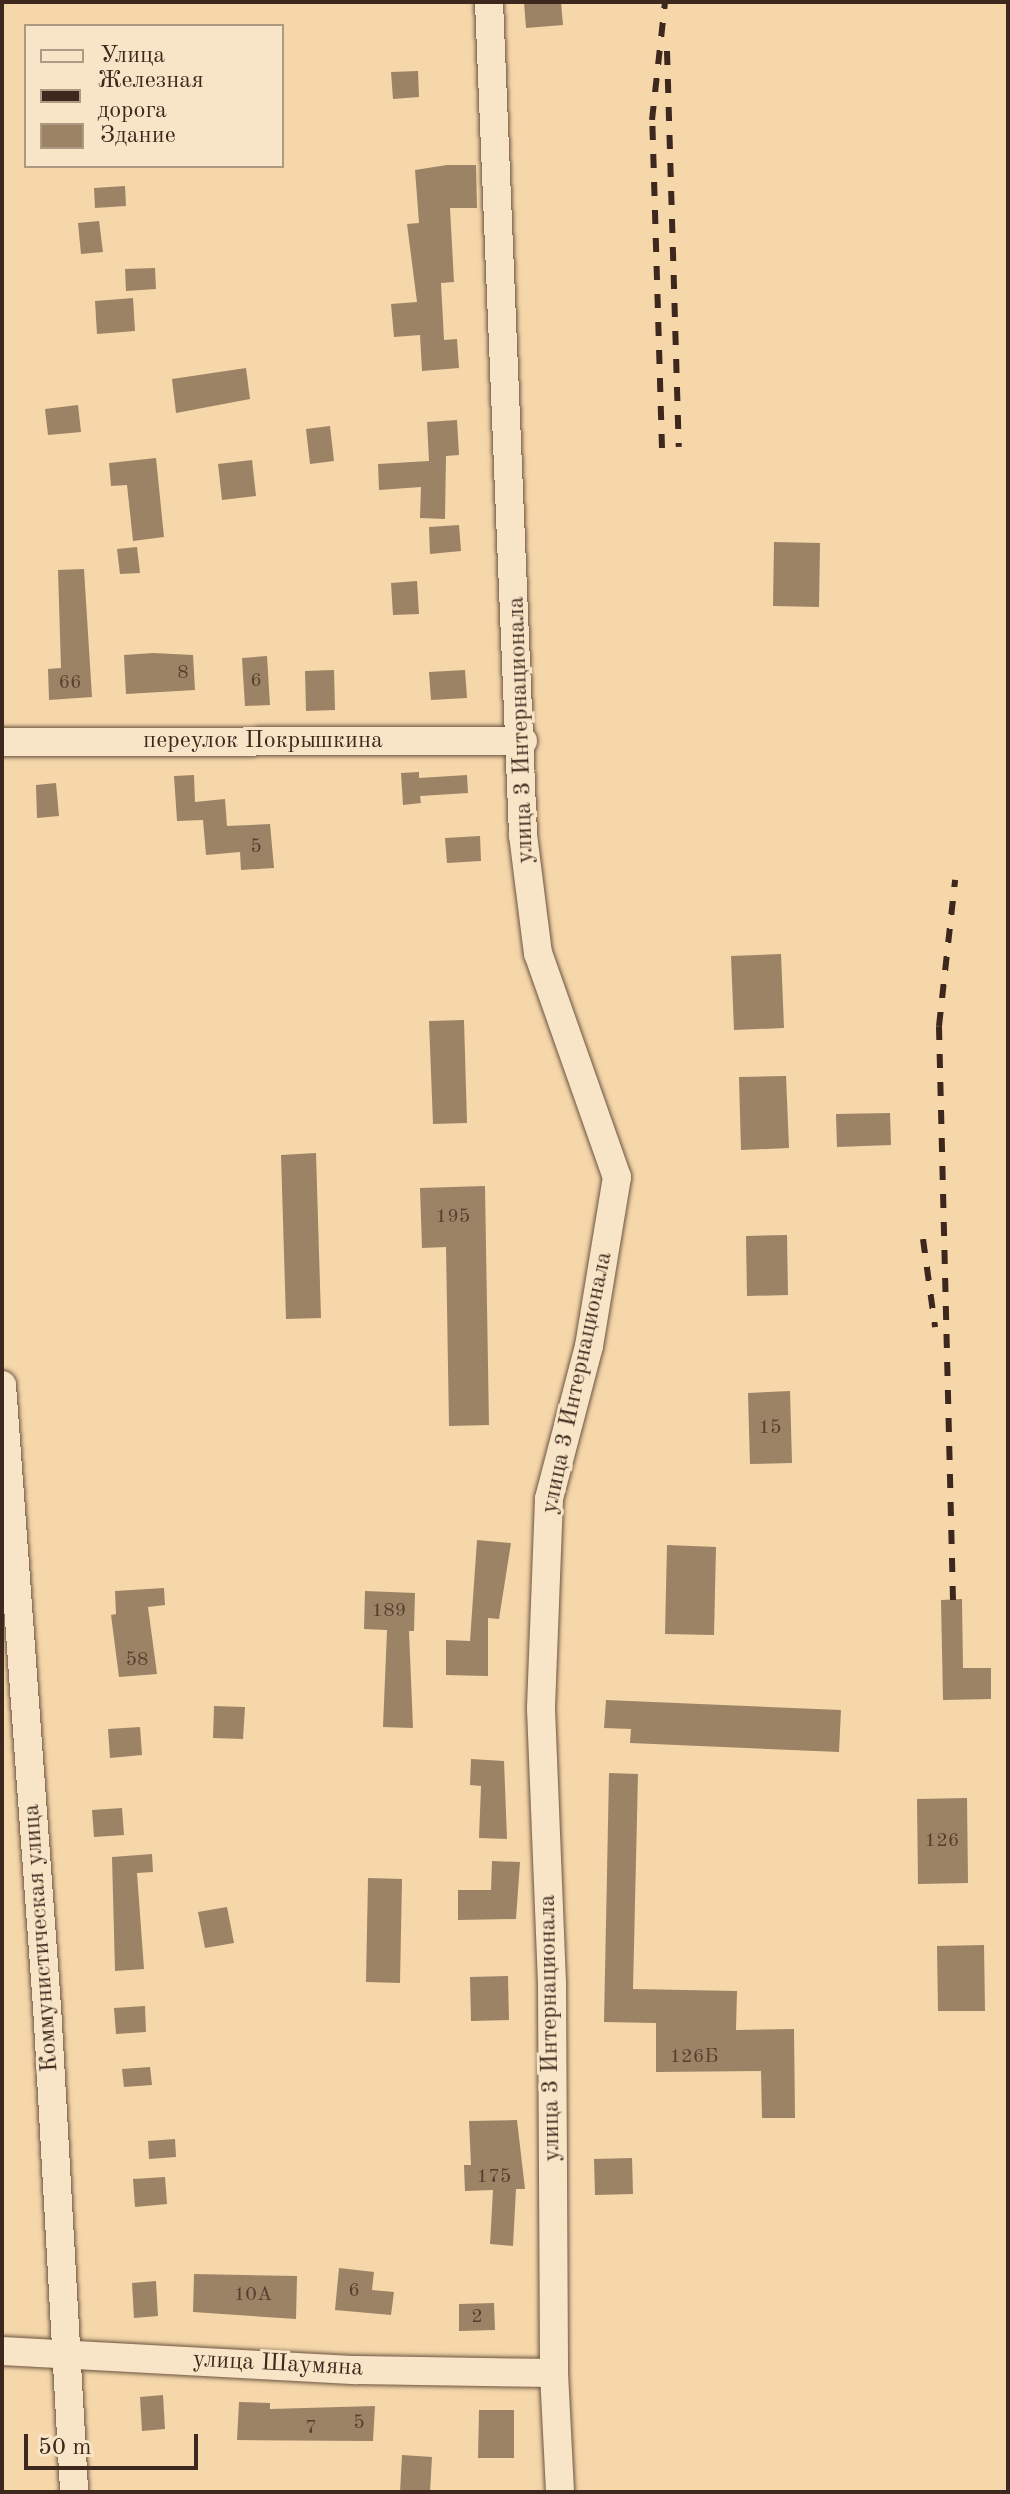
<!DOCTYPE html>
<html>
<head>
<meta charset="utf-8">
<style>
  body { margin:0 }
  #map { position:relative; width:1010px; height:2494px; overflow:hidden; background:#f5d7aa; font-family:"Old Standard TT",serif }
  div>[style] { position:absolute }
  .building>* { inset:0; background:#9d8366 }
  .roads { filter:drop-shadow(0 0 2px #6c5440) drop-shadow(0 0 2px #6c5440) }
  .minor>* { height:28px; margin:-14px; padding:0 14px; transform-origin:14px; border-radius:14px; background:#f8e5c8 }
  .rail>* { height:6px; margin-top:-3px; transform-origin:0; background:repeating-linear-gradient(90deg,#3e281d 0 14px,transparent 0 28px) }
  span { translate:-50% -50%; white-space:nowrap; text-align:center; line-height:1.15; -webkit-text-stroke:6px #f8e5c8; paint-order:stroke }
  .number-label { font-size:20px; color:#563f2f }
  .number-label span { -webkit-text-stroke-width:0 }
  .street-label { font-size:24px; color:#3e281d }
  .frame { position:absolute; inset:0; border:4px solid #3e281d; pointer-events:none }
  .legend { position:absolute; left:24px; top:24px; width:260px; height:144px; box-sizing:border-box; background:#f8e5c8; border:2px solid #ae9984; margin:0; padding:10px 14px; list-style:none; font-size:24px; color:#3e281d }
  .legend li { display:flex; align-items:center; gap:16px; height:40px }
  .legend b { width:40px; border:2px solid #ae9984 }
  .scale { position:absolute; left:24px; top:2434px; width:174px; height:36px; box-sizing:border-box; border:4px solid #3e281d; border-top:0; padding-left:10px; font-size:24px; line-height:28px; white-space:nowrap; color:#3e281d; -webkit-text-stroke:6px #f8e5c8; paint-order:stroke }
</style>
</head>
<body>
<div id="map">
  <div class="building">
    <i style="clip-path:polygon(524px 2px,561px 2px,563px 25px,526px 28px)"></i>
    <i style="clip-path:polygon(418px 71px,419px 97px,393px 99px,391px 72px)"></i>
    <i style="clip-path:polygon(447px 165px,476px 165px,477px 208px,450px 208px,454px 282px,441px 283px,444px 340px,457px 339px,459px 368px,422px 371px,420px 335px,394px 337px,391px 304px,417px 302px,407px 224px,419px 223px,415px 170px)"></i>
    <i style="clip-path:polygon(125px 186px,126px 206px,95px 208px,94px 188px)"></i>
    <i style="clip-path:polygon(99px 221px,103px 252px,81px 254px,78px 223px)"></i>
    <i style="clip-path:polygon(155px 268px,156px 289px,126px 291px,125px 269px)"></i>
    <i style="clip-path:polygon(133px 298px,135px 331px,97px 334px,95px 301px)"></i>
    <i style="clip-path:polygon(246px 368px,250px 399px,176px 413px,172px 379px)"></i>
    <i style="clip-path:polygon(78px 405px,81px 432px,48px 435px,45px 409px)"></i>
    <i style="clip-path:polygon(457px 420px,459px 455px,446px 456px,445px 519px,420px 518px,421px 487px,379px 490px,378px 464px,429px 461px,427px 422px)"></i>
    <i style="clip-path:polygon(330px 426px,334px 461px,310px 464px,306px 429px)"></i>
    <i style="clip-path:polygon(156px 458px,164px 537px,133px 541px,127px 485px,111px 486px,109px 463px)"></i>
    <i style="clip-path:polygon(252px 460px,256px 496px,222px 500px,218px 464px)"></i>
    <i style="clip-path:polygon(459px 525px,461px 551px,430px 554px,429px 527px)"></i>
    <i style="clip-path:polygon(774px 542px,820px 543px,819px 607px,773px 606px)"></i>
    <i style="clip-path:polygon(137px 547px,140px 573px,120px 574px,117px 549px)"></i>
    <i style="clip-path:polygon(84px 569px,92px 697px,49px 700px,48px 669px,61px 668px,58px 570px)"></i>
    <i style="clip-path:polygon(417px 581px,419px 614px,393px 615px,391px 583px)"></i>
    <i style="clip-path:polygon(153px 653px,193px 655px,195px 690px,126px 694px,124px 655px)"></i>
    <i style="clip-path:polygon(267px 656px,270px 705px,245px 706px,242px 658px)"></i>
    <i style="clip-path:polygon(334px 670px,335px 710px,306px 711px,305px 671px)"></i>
    <i style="clip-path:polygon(465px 670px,467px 698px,431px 700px,429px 672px)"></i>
    <i style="clip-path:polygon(419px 772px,419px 778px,467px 775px,468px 793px,420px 796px,421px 803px,403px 805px,401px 773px)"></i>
    <i style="clip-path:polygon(194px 775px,195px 802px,225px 799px,227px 826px,270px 824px,274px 868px,241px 870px,240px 852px,206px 855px,203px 820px,177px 821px,174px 776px)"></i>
    <i style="clip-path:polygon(56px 783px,59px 816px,37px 818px,36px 785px)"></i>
    <i style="clip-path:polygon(480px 836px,481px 861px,447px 863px,445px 838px)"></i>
    <i style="clip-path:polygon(781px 954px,784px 1028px,734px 1030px,731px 956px)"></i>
    <i style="clip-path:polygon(464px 1020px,467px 1123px,433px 1124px,429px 1021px)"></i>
    <i style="clip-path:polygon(786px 1076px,789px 1148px,741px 1150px,739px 1077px)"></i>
    <i style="clip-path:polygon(890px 1113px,891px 1145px,837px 1147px,836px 1114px)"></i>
    <i style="clip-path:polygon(316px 1153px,321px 1318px,286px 1319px,281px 1155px)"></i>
    <i style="clip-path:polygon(485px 1186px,489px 1425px,449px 1426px,446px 1247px,422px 1248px,420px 1188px)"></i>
    <i style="clip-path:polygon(787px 1235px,788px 1295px,747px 1296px,746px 1236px)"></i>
    <i style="clip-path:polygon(790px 1391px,792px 1463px,750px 1464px,748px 1393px)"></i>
    <i style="clip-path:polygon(477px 1540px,511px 1543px,499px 1619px,488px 1618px,488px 1676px,446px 1675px,446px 1640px,470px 1641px)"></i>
    <i style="clip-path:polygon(667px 1545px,716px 1547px,714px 1635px,665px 1634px)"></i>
    <i style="clip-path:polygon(164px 1588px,165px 1605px,148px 1607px,157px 1674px,119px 1677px,111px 1615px,116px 1614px,115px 1591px)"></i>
    <i style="clip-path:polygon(365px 1591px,415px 1593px,414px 1631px,409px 1631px,413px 1728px,383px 1727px,387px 1630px,364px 1629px)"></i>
    <i style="clip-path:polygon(962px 1599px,963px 1668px,991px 1668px,991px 1699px,943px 1700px,941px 1600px)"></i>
    <i style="clip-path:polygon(606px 1700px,841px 1710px,839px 1752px,630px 1743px,631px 1729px,604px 1728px)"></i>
    <i style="clip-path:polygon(214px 1706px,245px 1707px,243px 1739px,213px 1738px)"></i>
    <i style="clip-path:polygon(140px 1727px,142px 1755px,110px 1758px,108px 1729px)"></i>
    <i style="clip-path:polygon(471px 1759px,504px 1761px,507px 1839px,479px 1838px,481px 1786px,470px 1785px)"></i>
    <i style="clip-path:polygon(609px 1773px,638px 1774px,633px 1989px,737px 1991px,736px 2030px,794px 2029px,795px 2118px,762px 2118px,761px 2071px,656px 2072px,656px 2023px,604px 2022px)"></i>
    <i style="clip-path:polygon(967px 1798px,968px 1883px,918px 1884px,917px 1799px)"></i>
    <i style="clip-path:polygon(122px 1808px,124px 1835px,94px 1837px,92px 1810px)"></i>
    <i style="clip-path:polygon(152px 1854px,153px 1872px,137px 1873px,144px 1969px,115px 1971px,112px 1857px)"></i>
    <i style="clip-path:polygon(492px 1861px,520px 1862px,516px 1919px,458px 1920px,458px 1890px,491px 1890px)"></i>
    <i style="clip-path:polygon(368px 1878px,402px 1879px,400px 1983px,366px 1982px)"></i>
    <i style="clip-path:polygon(227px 1907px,234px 1943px,205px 1948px,198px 1912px)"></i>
    <i style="clip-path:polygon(984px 1945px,985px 2011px,938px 2011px,937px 1946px)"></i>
    <i style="clip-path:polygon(508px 1976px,509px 2020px,471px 2021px,470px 1977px)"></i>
    <i style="clip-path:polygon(145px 2006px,146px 2032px,116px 2034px,114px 2008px)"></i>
    <i style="clip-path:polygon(150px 2067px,152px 2085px,124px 2087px,122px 2069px)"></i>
    <i style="clip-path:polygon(517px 2120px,525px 2189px,516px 2189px,513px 2246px,490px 2244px,493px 2190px,465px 2191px,464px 2165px,471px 2165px,469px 2121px)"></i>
    <i style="clip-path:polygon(175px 2139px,176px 2157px,149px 2159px,148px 2141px)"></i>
    <i style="clip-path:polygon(632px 2158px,633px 2194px,595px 2195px,594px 2159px)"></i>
    <i style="clip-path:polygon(165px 2177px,167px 2204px,135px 2207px,133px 2179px)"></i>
    <i style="clip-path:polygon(339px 2268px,374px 2272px,372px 2290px,394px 2292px,391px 2315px,335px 2310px)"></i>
    <i style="clip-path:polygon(194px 2274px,297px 2276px,296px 2319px,193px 2312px)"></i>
    <i style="clip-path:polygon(156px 2281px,158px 2316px,134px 2318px,132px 2283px)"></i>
    <i style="clip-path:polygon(494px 2303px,495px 2330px,459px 2331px,459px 2304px)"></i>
    <i style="clip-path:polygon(163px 2395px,165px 2429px,142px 2431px,140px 2397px)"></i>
    <i style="clip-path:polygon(239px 2402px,270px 2403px,270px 2409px,375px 2406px,373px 2441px,237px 2440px)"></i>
    <i style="clip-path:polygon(479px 2410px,514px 2410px,514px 2458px,478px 2458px)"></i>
    <i style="clip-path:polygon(402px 2455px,432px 2457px,430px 2492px,400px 2492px)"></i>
  </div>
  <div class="roads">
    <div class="minor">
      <i style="left:489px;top:2px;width:834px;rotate:87.66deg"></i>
      <i style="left:523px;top:835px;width:119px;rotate:82.8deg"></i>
      <i style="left:538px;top:953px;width:238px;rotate:70.6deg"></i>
      <i style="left:617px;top:1177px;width:171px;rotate:99.4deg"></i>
      <i style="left:589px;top:1346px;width:158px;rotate:104.7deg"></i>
      <i style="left:549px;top:1499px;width:210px;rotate:92.2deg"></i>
      <i style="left:541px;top:1709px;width:274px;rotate:87.7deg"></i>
      <i style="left:552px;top:1983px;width:390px;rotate:89.7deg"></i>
      <i style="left:554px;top:2373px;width:119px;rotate:87.1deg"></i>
      <i style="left:2px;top:742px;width:521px;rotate:-0.11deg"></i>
      <i style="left:2px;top:1385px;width:623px;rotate:85.86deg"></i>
      <i style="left:47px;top:2006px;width:487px;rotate:86.8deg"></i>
      <i style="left:2px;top:2351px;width:355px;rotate:3.1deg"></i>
      <i style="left:356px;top:2370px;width:198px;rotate:0.9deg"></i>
    </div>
  </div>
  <div class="rail">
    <i style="left:667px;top:51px;width:396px;rotate:88.3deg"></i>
    <i style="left:662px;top:448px;width:328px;rotate:-91.7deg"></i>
    <i style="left:652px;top:120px;width:119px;rotate:-83.7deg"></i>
    <i style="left:923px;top:1239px;width:89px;rotate:82.2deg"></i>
    <i style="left:953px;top:1600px;width:574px;rotate:-91.4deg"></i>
    <i style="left:939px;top:1026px;width:147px;rotate:-83.7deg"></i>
  </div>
  <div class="number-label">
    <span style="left:183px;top:673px">8</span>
    <span style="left:256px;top:681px">6</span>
    <span style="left:70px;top:683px">66</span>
    <span style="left:256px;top:847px">5</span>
    <span style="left:453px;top:1217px">195</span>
    <span style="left:770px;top:1428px">15</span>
    <span style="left:389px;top:1611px">189</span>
    <span style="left:137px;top:1660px">58</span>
    <span style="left:942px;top:1841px">126</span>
    <span style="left:694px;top:2057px">126Б</span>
    <span style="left:494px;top:2177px">175</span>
    <span style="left:354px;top:2291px">6</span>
    <span style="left:253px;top:2295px">10А</span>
    <span style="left:477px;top:2317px">2</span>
    <span style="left:359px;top:2423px">5</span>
    <span style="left:311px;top:2428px">7</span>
  </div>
  <div class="street-label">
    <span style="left:522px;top:730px;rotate:-92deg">улица 3 Интернационала</span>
    <span style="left:263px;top:742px">переулок Покрышкина</span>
    <span style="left:578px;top:1383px;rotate:-78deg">улица 3 Интернационала</span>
    <span style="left:42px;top:1938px;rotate:-94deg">Коммунистическая улица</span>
    <span style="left:551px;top:2028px;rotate:-91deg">улица 3 Интернационала</span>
    <span style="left:278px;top:2365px;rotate:3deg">улица Шаумяна</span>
  </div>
  <div class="frame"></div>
  <ul class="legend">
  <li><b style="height:10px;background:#f8e5c8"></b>Улица</li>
  <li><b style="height:10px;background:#3e281d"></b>Железная дорога</li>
  <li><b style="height:22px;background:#9d8366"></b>Здание</li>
  </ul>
  <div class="scale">50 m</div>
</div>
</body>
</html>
